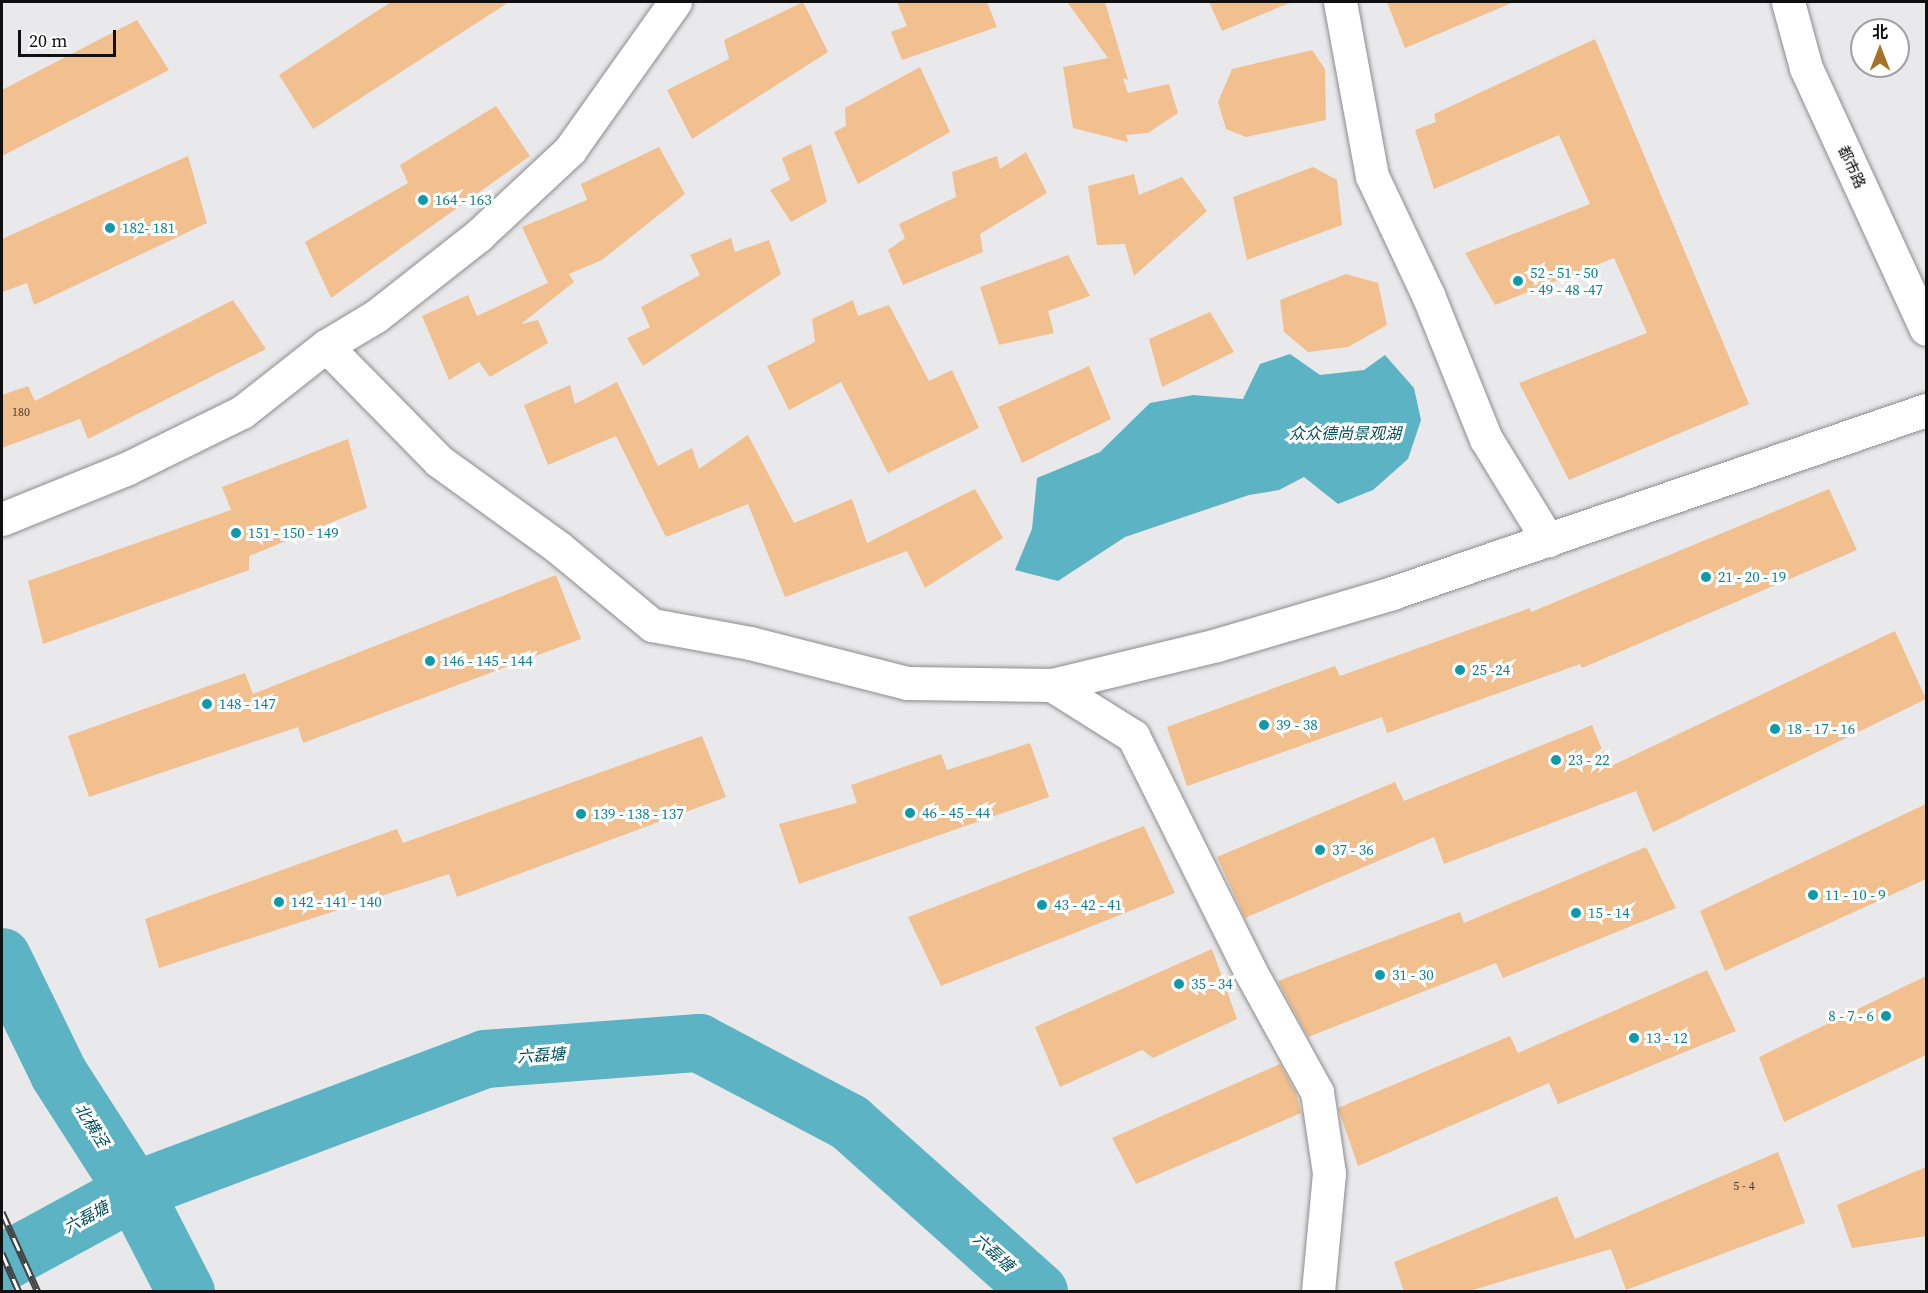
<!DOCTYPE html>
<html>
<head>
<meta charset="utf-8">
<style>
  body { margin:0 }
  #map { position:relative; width:1928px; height:1293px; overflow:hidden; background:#e9e9eb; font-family:"Source Serif 4","Noto Sans SC",serif }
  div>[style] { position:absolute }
  .water>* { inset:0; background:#5cb3c3 }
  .river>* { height:58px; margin:-29px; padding:0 29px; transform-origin:29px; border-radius:29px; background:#5cb3c3 }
  .building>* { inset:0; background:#f2bf8e }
  .roads { filter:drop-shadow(0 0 2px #8c8c8e) drop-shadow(0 0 2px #8c8c8e) }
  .minor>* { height:33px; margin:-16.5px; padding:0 16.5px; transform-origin:16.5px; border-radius:16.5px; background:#fff }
  .rail>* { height:7px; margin-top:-3.5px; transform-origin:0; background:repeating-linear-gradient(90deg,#fff 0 14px,#444445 0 28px); box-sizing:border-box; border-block:2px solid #444445 }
  .dots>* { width:16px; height:16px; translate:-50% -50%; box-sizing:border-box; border:3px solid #fff; border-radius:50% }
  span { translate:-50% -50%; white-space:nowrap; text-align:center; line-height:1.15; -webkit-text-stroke:6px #fff; paint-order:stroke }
  .number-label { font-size:12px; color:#483c30 }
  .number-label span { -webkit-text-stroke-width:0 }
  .street-label { font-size:15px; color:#101011 }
  .culture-label { font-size:15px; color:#0d838f }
  .left { translate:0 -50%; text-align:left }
  .right { translate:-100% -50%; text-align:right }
  .water-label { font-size:16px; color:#00515c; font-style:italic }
  .frame { position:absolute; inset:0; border:3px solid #101011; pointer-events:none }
  .north { position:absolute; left:1850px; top:18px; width:60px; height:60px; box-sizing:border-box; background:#fff; border:2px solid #9f9fa0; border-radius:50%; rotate:0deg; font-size:16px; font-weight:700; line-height:24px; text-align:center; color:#101011 }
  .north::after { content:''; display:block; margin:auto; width:21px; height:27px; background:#a5742a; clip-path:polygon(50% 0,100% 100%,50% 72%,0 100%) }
  .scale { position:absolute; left:18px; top:30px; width:98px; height:27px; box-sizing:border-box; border:3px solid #101011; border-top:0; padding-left:8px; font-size:18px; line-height:21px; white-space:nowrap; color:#101011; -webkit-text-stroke:4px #fff; paint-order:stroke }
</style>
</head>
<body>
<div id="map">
  <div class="water">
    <i style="clip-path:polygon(1290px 354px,1320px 375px,1364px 370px,1385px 355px,1414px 388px,1421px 420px,1408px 459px,1373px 490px,1338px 504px,1304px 477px,1279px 490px,1249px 495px,1125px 537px,1058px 581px,1015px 570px,1032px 529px,1037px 478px,1100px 452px,1150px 403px,1193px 395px,1243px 399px,1260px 364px)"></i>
  </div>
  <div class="river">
    <i style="left:2px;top:957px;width:130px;rotate:64deg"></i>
    <i style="left:59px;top:1074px;width:139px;rotate:57.3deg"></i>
    <i style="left:134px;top:1191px;width:114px;rotate:62.8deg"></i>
    <i style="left:2px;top:1263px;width:150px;rotate:-28.6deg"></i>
    <i style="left:134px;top:1191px;width:375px;rotate:-20.6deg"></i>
    <i style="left:485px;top:1059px;width:215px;rotate:-4.3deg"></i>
    <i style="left:699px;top:1043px;width:170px;rotate:27.8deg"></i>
    <i style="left:849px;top:1122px;width:255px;rotate:41.8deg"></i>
  </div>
  <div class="building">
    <i style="clip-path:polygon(391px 2px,509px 2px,313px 129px,279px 75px)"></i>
    <i style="clip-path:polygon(803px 2px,828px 52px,692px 139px,667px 90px,729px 59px,724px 40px)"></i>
    <i style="clip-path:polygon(897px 2px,987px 2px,997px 27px,902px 60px,891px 32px,907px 26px)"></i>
    <i style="clip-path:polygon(1067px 2px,1105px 2px,1128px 80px,1123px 78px,1128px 93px,1169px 84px,1178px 113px,1148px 133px,1126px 135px,1128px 142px,1073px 128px,1063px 67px,1108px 58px)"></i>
    <i style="clip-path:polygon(1209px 2px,1292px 2px,1222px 31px)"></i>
    <i style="clip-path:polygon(1387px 2px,1514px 2px,1405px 48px)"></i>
    <i style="clip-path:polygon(137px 20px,169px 70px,2px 156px,2px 90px)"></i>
    <i style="clip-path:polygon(1595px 39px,1749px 404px,1569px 480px,1519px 383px,1647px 333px,1614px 258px,1495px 305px,1465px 253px,1590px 204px,1559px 135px,1434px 189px,1415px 130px,1436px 122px,1434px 114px)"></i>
    <i style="clip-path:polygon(1312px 50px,1325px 69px,1326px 120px,1246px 137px,1226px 129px,1218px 102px,1232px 69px)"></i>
    <i style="clip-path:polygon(920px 67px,950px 132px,858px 184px,834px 132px,846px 126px,845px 108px)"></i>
    <i style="clip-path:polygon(496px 106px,530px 156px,331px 298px,305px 242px,408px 183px,400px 165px)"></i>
    <i style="clip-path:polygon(811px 144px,827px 202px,791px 222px,770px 190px,790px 180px,782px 158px)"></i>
    <i style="clip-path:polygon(659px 147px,685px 194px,602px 260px,569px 274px,574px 282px,521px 324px,538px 320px,548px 343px,490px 377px,479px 362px,449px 380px,422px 316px,468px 295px,477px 316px,548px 283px,522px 227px,587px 200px,581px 184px)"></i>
    <i style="clip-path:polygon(1026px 152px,1047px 193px,980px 234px,983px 252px,903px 285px,888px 250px,905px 238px,899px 224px,956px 197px,952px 172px,997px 156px,1000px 169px)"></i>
    <i style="clip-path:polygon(188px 156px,207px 223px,34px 305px,27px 283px,2px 292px,2px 239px)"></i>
    <i style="clip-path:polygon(1313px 167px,1337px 180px,1342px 225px,1247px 260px,1233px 197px)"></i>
    <i style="clip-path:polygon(1134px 174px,1139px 195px,1182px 177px,1207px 211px,1134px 276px,1125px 244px,1097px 245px,1088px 186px)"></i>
    <i style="clip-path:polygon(731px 238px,735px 252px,769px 240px,781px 274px,643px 366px,627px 338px,650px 327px,641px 307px,700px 275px,690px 255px)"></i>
    <i style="clip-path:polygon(1068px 255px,1090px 296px,1048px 311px,1054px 333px,999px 345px,980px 287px)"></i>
    <i style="clip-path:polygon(1346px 274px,1378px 283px,1387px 325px,1348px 347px,1308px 352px,1284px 332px,1280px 300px)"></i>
    <i style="clip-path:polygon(233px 300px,266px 349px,88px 439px,80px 419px,2px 448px,2px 395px,28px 386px,35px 401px)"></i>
    <i style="clip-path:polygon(853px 300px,858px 316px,889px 305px,929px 381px,952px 370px,979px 428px,888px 473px,841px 382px,789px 410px,767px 366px,815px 342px,812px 319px)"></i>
    <i style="clip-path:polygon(1210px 312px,1234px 352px,1162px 387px,1149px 339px)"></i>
    <i style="clip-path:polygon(1089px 366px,1111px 419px,1022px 463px,998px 407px)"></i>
    <i style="clip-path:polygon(617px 382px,658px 466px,692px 448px,699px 469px,748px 435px,794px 523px,852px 499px,867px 543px,975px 489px,1003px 538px,925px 588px,907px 551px,785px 597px,748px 504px,666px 537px,616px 436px,548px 465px,524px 405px,570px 385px,575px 404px)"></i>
    <i style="clip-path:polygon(348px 439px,367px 508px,249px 556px,249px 570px,43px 644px,28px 581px,231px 510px,222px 487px)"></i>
    <i style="clip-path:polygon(1829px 489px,1857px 550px,1582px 668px,1580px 664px,1387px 733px,1382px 717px,1187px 786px,1167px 727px,1335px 666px,1340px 676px,1530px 608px,1531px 612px)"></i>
    <i style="clip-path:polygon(556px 575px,581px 639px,303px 743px,298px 727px,89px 797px,68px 736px,245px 673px,253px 694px)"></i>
    <i style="clip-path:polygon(1895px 631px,1926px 699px,1653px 832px,1636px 791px,1444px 864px,1434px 837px,1245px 918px,1217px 857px,1395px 782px,1404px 801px,1592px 725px,1609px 767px)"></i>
    <i style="clip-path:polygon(702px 736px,726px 797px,457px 897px,449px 874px,159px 968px,145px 919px,397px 829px,403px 843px)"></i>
    <i style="clip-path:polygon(1030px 743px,1049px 797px,799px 884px,779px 824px,857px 803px,851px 785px,941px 754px,947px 770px)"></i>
    <i style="clip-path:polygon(1926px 804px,1926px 879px,1725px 971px,1700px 911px)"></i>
    <i style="clip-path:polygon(1144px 826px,1175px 893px,941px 986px,908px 917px)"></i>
    <i style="clip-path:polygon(1646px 847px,1676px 908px,1503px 978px,1496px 963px,1308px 1037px,1278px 981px,1460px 912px,1464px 923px)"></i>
    <i style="clip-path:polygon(1212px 949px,1237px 1019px,1153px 1058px,1142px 1050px,1060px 1087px,1035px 1027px)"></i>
    <i style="clip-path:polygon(1707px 970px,1736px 1031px,1558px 1104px,1549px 1083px,1358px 1166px,1338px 1108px,1510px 1036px,1518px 1053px)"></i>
    <i style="clip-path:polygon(1926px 976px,1926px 1055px,1784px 1122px,1759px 1057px)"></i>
    <i style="clip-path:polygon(1280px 1064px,1296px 1093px,1301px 1113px,1136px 1184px,1112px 1138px)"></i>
    <i style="clip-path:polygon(1778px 1152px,1805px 1223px,1626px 1290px,1611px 1249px,1466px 1292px,1404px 1292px,1394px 1262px,1557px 1196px,1575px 1239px)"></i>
    <i style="clip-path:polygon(1926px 1167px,1926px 1236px,1852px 1248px,1837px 1205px)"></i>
  </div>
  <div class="roads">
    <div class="minor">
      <i style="left:675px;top:2px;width:181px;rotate:125.4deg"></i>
      <i style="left:570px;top:150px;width:125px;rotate:137deg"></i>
      <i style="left:479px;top:235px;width:131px;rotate:141.8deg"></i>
      <i style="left:376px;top:316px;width:58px;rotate:149deg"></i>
      <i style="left:326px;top:346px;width:161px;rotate:45.5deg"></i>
      <i style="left:439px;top:461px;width:148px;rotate:35.9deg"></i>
      <i style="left:559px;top:548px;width:121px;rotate:39.6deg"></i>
      <i style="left:652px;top:625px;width:100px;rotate:10.4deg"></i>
      <i style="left:750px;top:643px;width:162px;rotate:14.3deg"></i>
      <i style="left:907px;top:683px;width:145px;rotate:0.8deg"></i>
      <i style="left:1052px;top:685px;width:170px;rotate:-13.6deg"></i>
      <i style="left:1217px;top:645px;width:183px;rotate:-16.5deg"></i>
      <i style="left:1392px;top:593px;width:564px;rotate:-18.92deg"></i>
      <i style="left:1340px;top:2px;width:177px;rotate:79.6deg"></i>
      <i style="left:1372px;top:176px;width:132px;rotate:64.8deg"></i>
      <i style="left:1428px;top:295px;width:155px;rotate:68.1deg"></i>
      <i style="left:1486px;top:439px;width:119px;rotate:58.5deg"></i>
      <i style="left:1788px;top:2px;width:68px;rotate:74.7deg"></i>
      <i style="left:1806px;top:68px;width:287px;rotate:65.3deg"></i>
      <i style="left:2px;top:519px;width:134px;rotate:-22deg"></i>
      <i style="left:126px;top:469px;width:129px;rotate:-26.2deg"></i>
      <i style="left:242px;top:412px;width:107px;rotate:-38.2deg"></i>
      <i style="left:1052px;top:685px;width:96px;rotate:32.2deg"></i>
      <i style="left:1133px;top:736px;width:260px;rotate:63.5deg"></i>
      <i style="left:1249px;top:969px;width:141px;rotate:61.1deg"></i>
      <i style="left:1317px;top:1092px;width:82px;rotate:81.6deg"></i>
      <i style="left:1329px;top:1173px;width:120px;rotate:95.3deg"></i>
    </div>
  </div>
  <div class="rail">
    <i style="left:2px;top:1212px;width:88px;rotate:65.8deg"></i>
    <i style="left:2px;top:1253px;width:43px;rotate:66.4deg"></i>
  </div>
  <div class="dots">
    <i style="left:423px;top:200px;background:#0f9aa8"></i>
    <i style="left:110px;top:228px;background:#0f9aa8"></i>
    <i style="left:1518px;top:281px;background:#0f9aa8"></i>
    <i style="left:236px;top:533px;background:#0f9aa8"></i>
    <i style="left:1706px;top:577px;background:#0f9aa8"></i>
    <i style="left:430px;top:661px;background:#0f9aa8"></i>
    <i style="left:1460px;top:670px;background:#0f9aa8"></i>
    <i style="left:207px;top:704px;background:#0f9aa8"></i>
    <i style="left:1264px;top:725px;background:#0f9aa8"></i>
    <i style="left:1775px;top:729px;background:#0f9aa8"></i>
    <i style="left:1556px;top:760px;background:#0f9aa8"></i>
    <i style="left:910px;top:813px;background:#0f9aa8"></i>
    <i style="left:581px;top:814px;background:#0f9aa8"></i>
    <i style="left:1320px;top:850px;background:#0f9aa8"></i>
    <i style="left:1813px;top:895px;background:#0f9aa8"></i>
    <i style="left:279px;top:902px;background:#0f9aa8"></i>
    <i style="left:1042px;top:905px;background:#0f9aa8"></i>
    <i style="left:1576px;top:913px;background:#0f9aa8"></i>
    <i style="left:1380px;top:975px;background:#0f9aa8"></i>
    <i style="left:1179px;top:984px;background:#0f9aa8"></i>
    <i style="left:1886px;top:1016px;background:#0f9aa8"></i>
    <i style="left:1634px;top:1038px;background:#0f9aa8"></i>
  </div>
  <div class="number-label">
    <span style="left:21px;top:413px">180</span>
    <span style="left:1744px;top:1187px">5 - 4</span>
  </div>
  <div class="street-label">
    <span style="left:1852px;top:167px;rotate:65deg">都市路</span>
  </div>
  <div class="culture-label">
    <span class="left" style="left:435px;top:200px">164 - 163</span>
    <span class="left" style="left:122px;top:228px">182- 181</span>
    <span class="left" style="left:1530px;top:281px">52 - 51 - 50<br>- 49 - 48 -47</span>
    <span class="left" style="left:248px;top:533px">151 - 150 - 149</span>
    <span class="left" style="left:1718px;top:577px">21 - 20 - 19</span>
    <span class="left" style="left:442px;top:661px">146 - 145 - 144</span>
    <span class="left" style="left:1472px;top:670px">25 -24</span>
    <span class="left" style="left:219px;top:704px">148 - 147</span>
    <span class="left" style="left:1276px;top:725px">39 - 38</span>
    <span class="left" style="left:1787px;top:729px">18 - 17 - 16</span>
    <span class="left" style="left:1568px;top:760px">23 - 22</span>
    <span class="left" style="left:922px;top:813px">46 - 45 - 44</span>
    <span class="left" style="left:593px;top:814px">139 - 138 - 137</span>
    <span class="left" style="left:1332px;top:850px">37 - 36</span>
    <span class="left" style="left:1825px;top:895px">11 - 10 - 9</span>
    <span class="left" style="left:291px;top:902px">142 - 141 - 140</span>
    <span class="left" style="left:1054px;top:905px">43 - 42 - 41</span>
    <span class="left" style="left:1588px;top:913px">15 - 14</span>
    <span class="left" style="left:1392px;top:975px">31 - 30</span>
    <span class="left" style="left:1191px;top:984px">35 - 34</span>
    <span class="right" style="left:1874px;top:1016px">8 - 7 - 6</span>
    <span class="left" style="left:1646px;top:1038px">13 - 12</span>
  </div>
  <div class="water-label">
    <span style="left:1345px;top:433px">众众德尚景观湖</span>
    <span style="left:541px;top:1055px;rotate:-4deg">六磊塘</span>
    <span style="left:92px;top:1125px;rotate:58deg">北横泾</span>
    <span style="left:86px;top:1217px;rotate:-28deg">六磊塘</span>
    <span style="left:994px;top:1252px;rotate:42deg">六磊塘</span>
  </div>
  <div class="frame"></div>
  <div class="north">北</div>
  <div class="scale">20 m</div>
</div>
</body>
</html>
